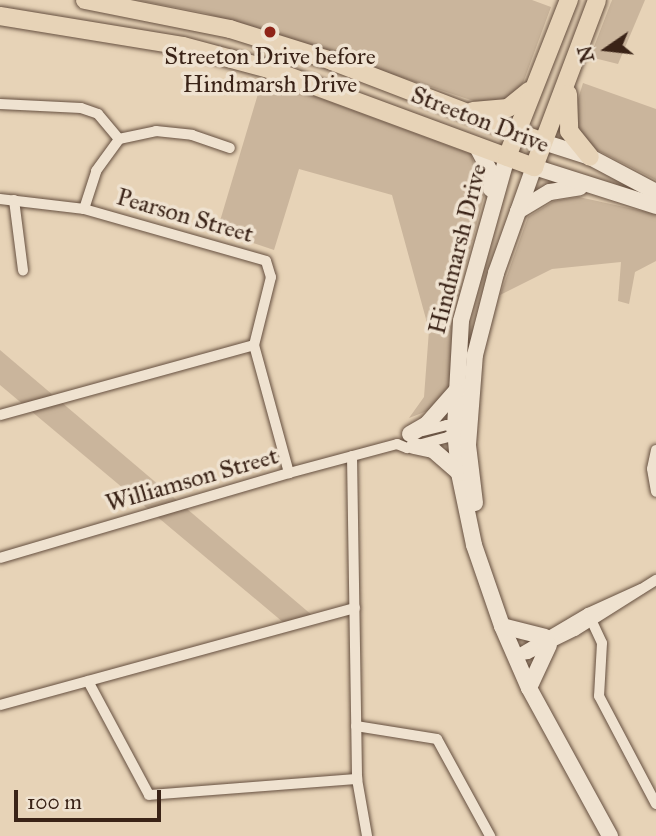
<!DOCTYPE html>
<html>
<head>
<meta charset="utf-8">
<style>
  body { margin:0 }
  #map { position:relative; width:656px; height:836px; overflow:hidden; background:#e7d3b7; font-family:"IM FELL Great Primer",serif }
  div>[style] { position:absolute }
  .green>* { inset:0; background:#cab59c }
  .roads { filter:drop-shadow(0 0 2px #654f3f) drop-shadow(0 0 2px #654f3f) }
  .street>* { height:10px; margin:-5px; padding:0 5px; transform-origin:5px; border-radius:5px; background:#efe2d0 }
  .secondary>* { height:16px; margin:-8px; padding:0 8px; transform-origin:8px; border-radius:8px; background:#efe2d0 }
  .primary>* { height:18px; margin:-9px; padding:0 9px; transform-origin:9px; border-radius:9px; background:#e7d3b7 }
  .dots>* { width:19px; height:19px; translate:-50% -50%; box-sizing:border-box; border:4px solid #efe2d0; border-radius:50% }
  span { translate:-50% -50%; white-space:nowrap; text-align:center; line-height:1.15; -webkit-text-stroke:7px #efe2d0; paint-order:stroke }
  .poi-label { font-size:24px; color:#3a2317 }
  .street-label { font-size:24px; color:#3a2317 }
  .north { position:absolute; left:572px; top:14px; width:70px; height:70px; -webkit-text-stroke:5px #efe2d0; paint-order:stroke; rotate:256deg; font-size:19px; font-weight:700; line-height:28px; text-align:center; color:#3a2317 }
  .north::after { content:''; display:block; margin:auto; width:24px; height:32px; background:#3a2317; clip-path:polygon(50% 0,100% 100%,50% 72%,0 100%) }
  .scale { position:absolute; left:14px; top:790px; width:147px; height:32px; box-sizing:border-box; border:4px solid #3a2317; border-top:0; padding-left:9px; font-size:21px; line-height:24px; white-space:nowrap; color:#3a2317; -webkit-text-stroke:5px #efe2d0; paint-order:stroke }
</style>
</head>
<body>
<div id="map">
  <div class="green">
    <i style="clip-path:polygon(137px 0,532px 0,551px 7px,523px 83px,505px 101px,480px 103px,205px 13px)"></i>
    <i style="clip-path:polygon(612px 0,645px 0,618px 64px,590px 57px)"></i>
    <i style="clip-path:polygon(263px 77px,471px 154px,484px 197px,461px 283px,448px 403px,409px 418px,424px 397px,429px 330px,392px 195px,299px 169px,274px 250px,217px 231px)"></i>
    <i style="clip-path:polygon(583px 83px,656px 109px,656px 180px,597px 150px,578px 131px,574px 112px)"></i>
    <i style="clip-path:polygon(579px 197px,656px 214px,656px 261px,635px 272px,629px 304px,618px 301px,621px 262px,552px 269px,500px 295px,528px 217px,554px 201px)"></i>
    <i style="clip-path:polygon(0 350px,313px 616px,284px 623px,0 385px)"></i>
  </div>
  <div class="roads">
    <div class="street">
      <i style="left:0;top:104px;width:81px;rotate:2.8deg"></i>
      <i style="left:81px;top:108px;width:18px;rotate:19deg"></i>
      <i style="left:98px;top:114px;width:33px;rotate:50deg"></i>
      <i style="left:0;top:199px;width:85px;rotate:6.8deg"></i>
      <i style="left:84px;top:209px;width:189px;rotate:15.9deg"></i>
      <i style="left:266px;top:261px;width:17px;rotate:73deg"></i>
      <i style="left:271px;top:277px;width:70px;rotate:104deg"></i>
      <i style="left:254px;top:345px;width:133px;rotate:74.7deg"></i>
      <i style="left:14px;top:200px;width:71px;rotate:82.7deg"></i>
      <i style="left:84px;top:209px;width:40px;rotate:-72deg"></i>
      <i style="left:96px;top:171px;width:39px;rotate:-54deg"></i>
      <i style="left:119px;top:139px;width:38px;rotate:-12deg"></i>
      <i style="left:156px;top:131px;width:36px;rotate:6deg"></i>
      <i style="left:192px;top:135px;width:40px;rotate:18.9deg"></i>
      <i style="left:0;top:415px;width:263px;rotate:-15.4deg"></i>
      <i style="left:423px;top:431px;width:25px;rotate:-14deg"></i>
      <i style="left:447px;top:425px;width:14px;rotate:34deg"></i>
      <i style="left:656px;top:450px;width:19px;rotate:102deg"></i>
      <i style="left:652px;top:469px;width:23px;rotate:80deg"></i>
      <i style="left:352px;top:456px;width:323px;rotate:89.1deg"></i>
      <i style="left:357px;top:779px;width:58px;rotate:80deg"></i>
      <i style="left:0;top:558px;width:301px;rotate:-16.4deg"></i>
      <i style="left:289px;top:473px;width:112px;rotate:-15deg"></i>
      <i style="left:397px;top:444px;width:11px;rotate:22deg"></i>
      <i style="left:407px;top:448px;width:42px;rotate:-15deg"></i>
      <i style="left:448px;top:437px;width:11px;rotate:-45deg"></i>
      <i style="left:588px;top:613px;width:33px;rotate:65deg"></i>
      <i style="left:602px;top:643px;width:53px;rotate:93.2deg"></i>
      <i style="left:599px;top:696px;width:122px;rotate:62.2deg"></i>
      <i style="left:515px;top:656px;width:13px;rotate:-9deg"></i>
      <i style="left:528px;top:654px;width:52px;rotate:-26.1deg"></i>
      <i style="left:575px;top:631px;width:96px;rotate:-32.2deg"></i>
      <i style="left:515px;top:656px;width:85px;rotate:-30.5deg"></i>
      <i style="left:588px;top:613px;width:58px;rotate:-24.4deg"></i>
      <i style="left:88px;top:681px;width:129px;rotate:61.8deg"></i>
      <i style="left:149px;top:795px;width:209px;rotate:-4.4deg"></i>
      <i style="left:0;top:705px;width:368px;rotate:-15.3deg"></i>
      <i style="left:356px;top:726px;width:82px;rotate:9.1deg"></i>
      <i style="left:437px;top:739px;width:111px;rotate:61.3deg"></i>
    </div>
    <div class="secondary">
      <i style="left:543px;top:142px;width:49px;rotate:17.7deg"></i>
      <i style="left:590px;top:157px;width:75px;rotate:27.9deg"></i>
      <i style="left:476px;top:145px;width:34px;rotate:62deg"></i>
      <i style="left:492px;top:175px;width:14px;rotate:94deg"></i>
      <i style="left:507px;top:157px;width:170px;rotate:105.7deg"></i>
      <i style="left:461px;top:321px;width:109px;rotate:93.2deg"></i>
      <i style="left:455px;top:430px;width:43px;rotate:84.7deg"></i>
      <i style="left:459px;top:473px;width:74px;rotate:78.2deg"></i>
      <i style="left:474px;top:545px;width:86px;rotate:70.9deg"></i>
      <i style="left:502px;top:626px;width:68px;rotate:66.5deg"></i>
      <i style="left:529px;top:688px;width:169px;rotate:61.3deg"></i>
      <i style="left:518px;top:211px;width:37px;rotate:-31deg"></i>
      <i style="left:550px;top:192px;width:30px;rotate:-9deg"></i>
      <i style="left:410px;top:434px;width:20px;rotate:-30deg"></i>
      <i style="left:427px;top:424px;width:44px;rotate:-48.7deg"></i>
      <i style="left:414px;top:446px;width:19px;rotate:12deg"></i>
      <i style="left:433px;top:450px;width:35px;rotate:41deg"></i>
      <i style="left:475px;top:503px;width:58px;rotate:-96.9deg"></i>
      <i style="left:468px;top:445px;width:90px;rotate:-85.6deg"></i>
      <i style="left:475px;top:355px;width:85px;rotate:-75.6deg"></i>
      <i style="left:496px;top:273px;width:113px;rotate:-70.3deg"></i>
      <i style="left:534px;top:167px;width:128px;rotate:17.7deg"></i>
      <i style="left:502px;top:626px;width:44px;rotate:14.3deg"></i>
      <i style="left:529px;top:688px;width:47px;rotate:-65.1deg"></i>
    </div>
    <div class="primary">
      <i style="left:85px;top:0;width:148px;rotate:11.3deg"></i>
      <i style="left:230px;top:29px;width:107px;rotate:17.4deg"></i>
      <i style="left:332px;top:61px;width:226px;rotate:21deg"></i>
      <i style="left:0;top:16px;width:185px;rotate:9.3deg"></i>
      <i style="left:183px;top:46px;width:89px;rotate:15deg"></i>
      <i style="left:269px;top:69px;width:283px;rotate:20.3deg"></i>
      <i style="left:534px;top:167px;width:178px;rotate:-69.3deg"></i>
      <i style="left:568px;top:94px;width:37px;rotate:88deg"></i>
      <i style="left:569px;top:131px;width:33px;rotate:51deg"></i>
      <i style="left:473px;top:111px;width:35px;rotate:-5deg"></i>
      <i style="left:508px;top:108px;width:27px;rotate:-39deg"></i>
      <i style="left:507px;top:157px;width:169px;rotate:-68.5deg"></i>
    </div>
  </div>
  <div class="dots">
    <i style="left:270px;top:32px;background:#8f2418"></i>
  </div>
  <div class="poi-label">
    <span style="left:270px;top:71px">Streeton Drive before<br>Hindmarsh Drive</span>
  </div>
  <div class="street-label">
    <span style="left:480px;top:120px;rotate:21deg">Streeton Drive</span>
    <span style="left:185px;top:216px;rotate:16deg">Pearson Street</span>
    <span style="left:458px;top:249px;rotate:-76deg">Hindmarsh Drive</span>
    <span style="left:192px;top:480px;rotate:-16deg">Williamson Street</span>
  </div>
  <div class="north">N</div>
  <div class="scale">100 m</div>
</div>
</body>
</html>
